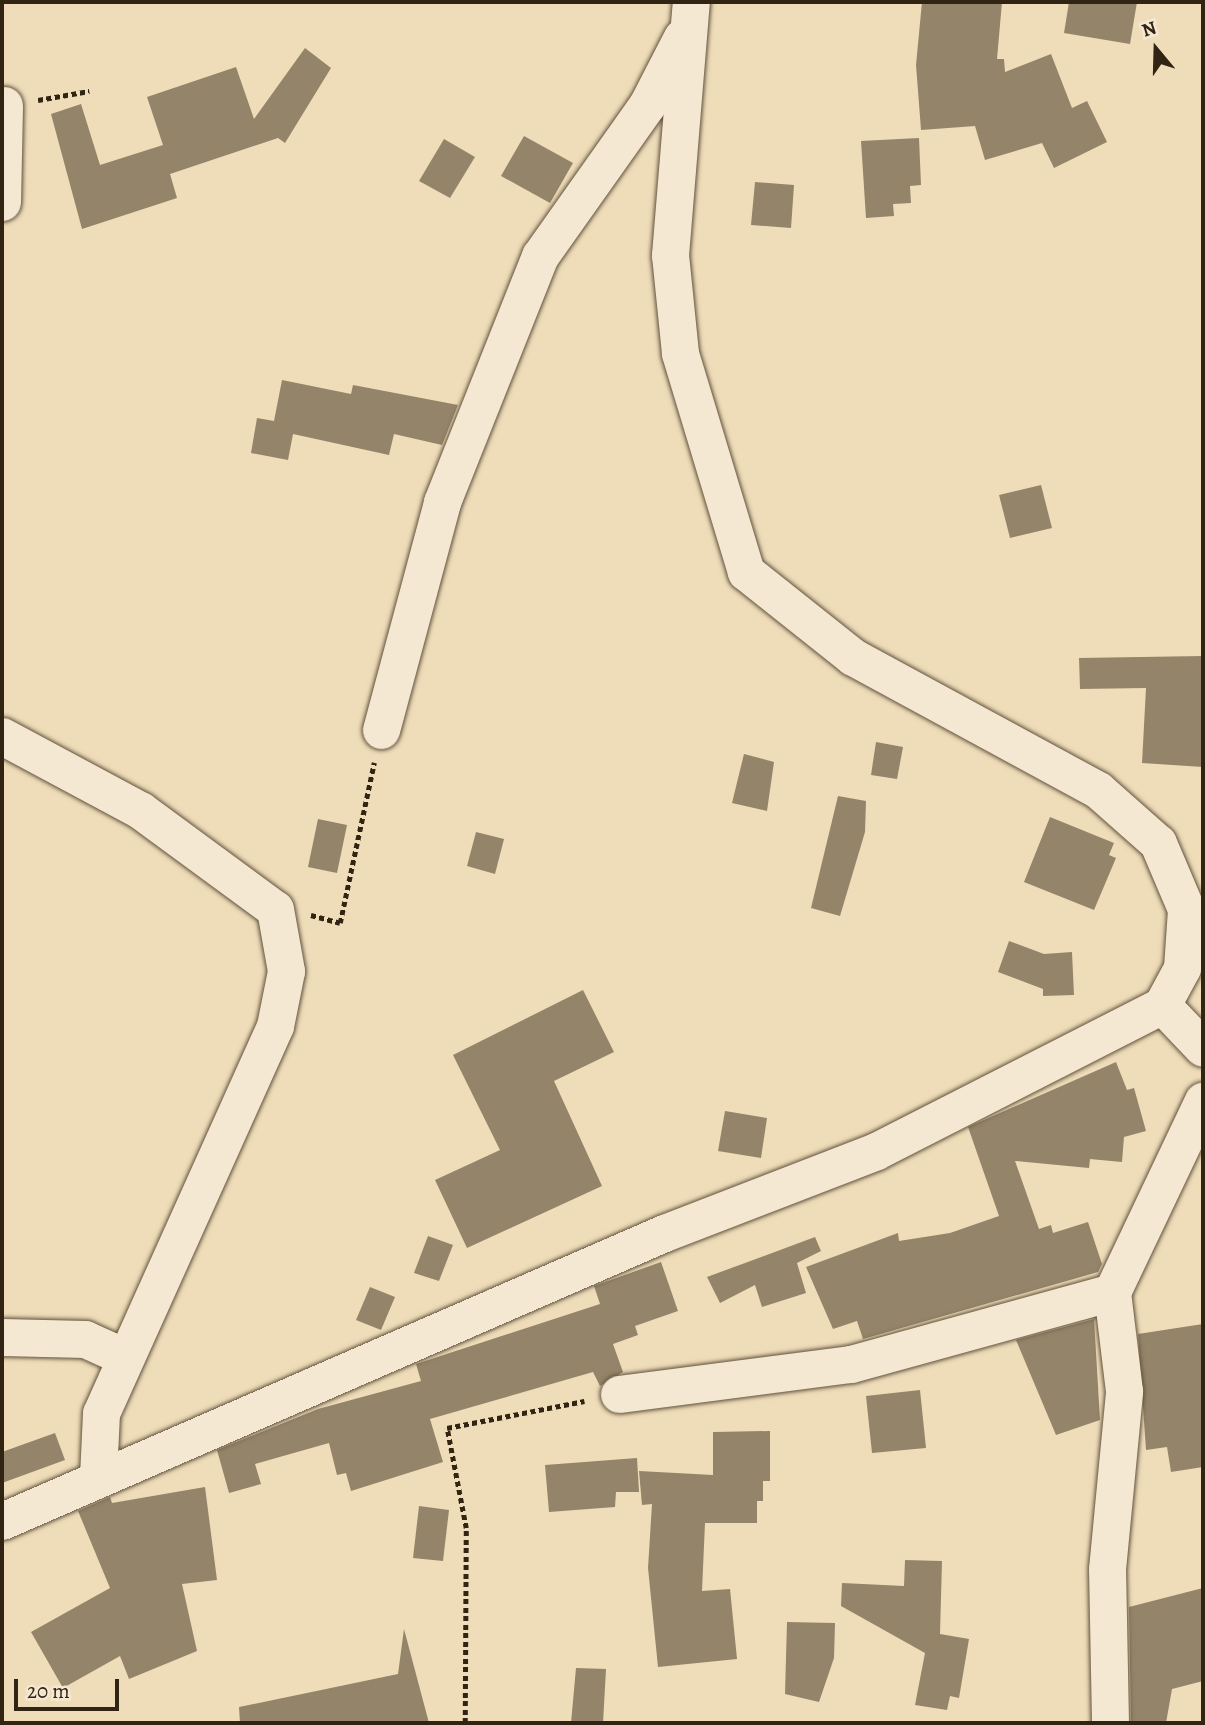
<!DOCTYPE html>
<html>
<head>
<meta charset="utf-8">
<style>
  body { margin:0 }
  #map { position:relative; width:1205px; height:1725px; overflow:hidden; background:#efdcb9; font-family:Alegreya,serif }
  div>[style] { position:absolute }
  .building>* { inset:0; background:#948469 }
  .path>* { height:4.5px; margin-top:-2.25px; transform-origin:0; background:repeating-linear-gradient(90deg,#312412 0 5px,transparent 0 8.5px) }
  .roads { filter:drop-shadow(0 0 2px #60523c) drop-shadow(0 0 2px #60523c) }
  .minor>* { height:37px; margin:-18.5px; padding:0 18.5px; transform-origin:18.5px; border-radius:18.5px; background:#f5e8d2 }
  span { translate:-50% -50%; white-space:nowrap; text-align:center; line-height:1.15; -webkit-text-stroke:7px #f5e8d2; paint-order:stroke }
  .frame { position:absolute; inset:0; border:4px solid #312412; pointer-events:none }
  .north { position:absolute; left:1121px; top:14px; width:70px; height:70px; -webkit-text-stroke:5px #f5e8d2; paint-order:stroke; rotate:341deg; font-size:19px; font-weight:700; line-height:28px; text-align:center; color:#312412 }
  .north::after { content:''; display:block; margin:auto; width:24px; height:32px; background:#312412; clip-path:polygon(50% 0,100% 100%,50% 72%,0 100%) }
  .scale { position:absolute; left:14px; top:1679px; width:105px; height:32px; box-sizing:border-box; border:4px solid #312412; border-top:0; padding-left:9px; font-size:21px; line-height:24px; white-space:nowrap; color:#312412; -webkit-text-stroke:5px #f5e8d2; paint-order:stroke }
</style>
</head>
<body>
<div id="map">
  <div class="building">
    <i style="clip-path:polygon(922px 2px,1002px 2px,997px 59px,1004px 59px,1005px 72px,1051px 54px,1072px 108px,1087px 101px,1107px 142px,1054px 168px,1042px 143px,985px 160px,975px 126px,921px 130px,916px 65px)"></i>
    <i style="clip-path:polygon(1069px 2px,1137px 2px,1130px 44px,1064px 33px)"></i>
    <i style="clip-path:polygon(305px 48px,331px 68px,285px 143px,278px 138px,170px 174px,177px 198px,82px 229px,51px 114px,81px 104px,100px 165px,163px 145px,147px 97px,236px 67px,254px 119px)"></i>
    <i style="clip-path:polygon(524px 136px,573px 163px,550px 203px,501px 176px)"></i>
    <i style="clip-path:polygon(919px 138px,921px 185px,910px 186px,911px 203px,893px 204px,894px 216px,866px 218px,861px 141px)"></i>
    <i style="clip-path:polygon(444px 139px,475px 157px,450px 198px,419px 181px)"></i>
    <i style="clip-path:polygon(755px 182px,794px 185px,791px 228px,751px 225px)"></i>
    <i style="clip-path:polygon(282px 380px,351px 394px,353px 385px,458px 405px,442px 445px,394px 434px,389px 455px,293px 434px,288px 460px,251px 453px,257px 418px,274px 421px)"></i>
    <i style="clip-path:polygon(1041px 485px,1052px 528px,1010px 538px,999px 495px)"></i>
    <i style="clip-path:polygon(1203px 656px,1203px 767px,1142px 763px,1146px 688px,1080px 689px,1079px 658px)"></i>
    <i style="clip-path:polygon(876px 742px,903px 747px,897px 779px,871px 775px)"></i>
    <i style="clip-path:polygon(744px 754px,774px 762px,767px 811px,732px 803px)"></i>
    <i style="clip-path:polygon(838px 796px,866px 801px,865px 832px,840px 916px,811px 908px)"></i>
    <i style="clip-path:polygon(1050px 817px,1114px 843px,1109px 855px,1116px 858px,1094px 910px,1024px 882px)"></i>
    <i style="clip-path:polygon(318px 819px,347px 825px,337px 873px,308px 867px)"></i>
    <i style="clip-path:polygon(476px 832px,504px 839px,495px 874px,467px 866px)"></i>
    <i style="clip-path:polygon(1009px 941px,1044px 954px,1072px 952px,1074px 995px,1043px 996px,1043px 989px,998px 972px)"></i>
    <i style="clip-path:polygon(583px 990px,614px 1052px,554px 1081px,602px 1186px,467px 1248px,435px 1180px,500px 1150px,453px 1055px)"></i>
    <i style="clip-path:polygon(1116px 1062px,1127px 1090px,1134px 1088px,1146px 1131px,1124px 1137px,1122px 1162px,1090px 1159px,1089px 1168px,1015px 1161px,1039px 1229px,1051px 1225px,1053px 1233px,1088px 1222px,1102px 1264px,1098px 1272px,863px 1339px,857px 1321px,833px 1329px,806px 1267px,898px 1233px,899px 1241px,950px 1233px,999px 1216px,968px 1127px)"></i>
    <i style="clip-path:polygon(725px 1111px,767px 1118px,761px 1158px,718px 1151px)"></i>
    <i style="clip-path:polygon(428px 1236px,453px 1245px,439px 1281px,414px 1273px)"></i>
    <i style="clip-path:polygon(815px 1237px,821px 1251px,797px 1263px,806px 1293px,762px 1307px,755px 1285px,720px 1303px,707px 1277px)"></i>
    <i style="clip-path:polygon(661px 1262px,678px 1311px,635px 1326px,638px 1335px,613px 1344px,623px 1372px,600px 1386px,593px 1372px,430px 1419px,443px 1462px,351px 1491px,346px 1473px,337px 1475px,329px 1443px,255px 1464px,261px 1484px,229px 1493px,217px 1450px,318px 1409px,421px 1381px,416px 1364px,600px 1304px,594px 1286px)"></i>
    <i style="clip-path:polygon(370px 1287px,395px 1297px,381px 1330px,356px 1320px)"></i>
    <i style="clip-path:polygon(1094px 1319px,1100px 1420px,1056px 1435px,1016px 1340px)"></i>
    <i style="clip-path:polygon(1203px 1324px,1203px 1467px,1171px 1472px,1167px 1447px,1146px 1450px,1138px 1334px)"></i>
    <i style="clip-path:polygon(920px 1390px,926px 1448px,872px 1453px,866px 1396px)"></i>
    <i style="clip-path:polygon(770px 1431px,770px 1481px,763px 1481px,763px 1501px,757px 1501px,757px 1523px,705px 1523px,702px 1591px,730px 1589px,737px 1659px,658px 1667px,648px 1568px,652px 1504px,642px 1505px,639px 1471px,713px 1475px,713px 1432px)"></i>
    <i style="clip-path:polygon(55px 1433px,65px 1460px,2px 1483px,2px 1452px)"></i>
    <i style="clip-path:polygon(637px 1458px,639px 1492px,616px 1492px,615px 1507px,549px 1512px,545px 1465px)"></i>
    <i style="clip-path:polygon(205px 1487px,217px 1580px,182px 1584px,197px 1651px,129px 1679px,120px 1656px,63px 1688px,31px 1632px,110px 1588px,78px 1511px,110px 1497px,112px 1503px)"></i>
    <i style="clip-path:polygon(419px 1506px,449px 1510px,443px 1561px,413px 1558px)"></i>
    <i style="clip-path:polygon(905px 1560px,942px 1561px,940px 1634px,969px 1639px,959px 1698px,950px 1696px,947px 1710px,915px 1705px,925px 1653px,841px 1606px,842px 1583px,904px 1586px)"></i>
    <i style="clip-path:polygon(1203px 1588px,1203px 1681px,1172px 1689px,1166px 1723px,1131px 1723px,1129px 1607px)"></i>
    <i style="clip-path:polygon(787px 1622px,835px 1623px,834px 1658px,819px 1702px,785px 1694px)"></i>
    <i style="clip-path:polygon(404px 1629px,429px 1723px,240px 1723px,239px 1707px,398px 1674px)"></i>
    <i style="clip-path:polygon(576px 1668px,606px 1669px,603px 1723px,571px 1723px)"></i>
  </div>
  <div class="path">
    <i style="left:38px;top:100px;width:52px;rotate:-10deg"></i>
    <i style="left:311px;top:915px;width:30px;rotate:15deg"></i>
    <i style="left:340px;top:923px;width:164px;rotate:-78deg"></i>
    <i style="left:465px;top:1723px;width:195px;rotate:-89.7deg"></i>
    <i style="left:466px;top:1528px;width:102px;rotate:-100.8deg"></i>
    <i style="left:447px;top:1428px;width:140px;rotate:-11.1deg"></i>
  </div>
  <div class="roads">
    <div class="minor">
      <i style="left:2px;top:202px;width:97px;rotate:-88.8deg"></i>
      <i style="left:381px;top:730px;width:236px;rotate:-75deg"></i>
      <i style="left:442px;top:502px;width:265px;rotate:-68.3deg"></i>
      <i style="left:540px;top:256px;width:185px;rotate:-54.7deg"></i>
      <i style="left:647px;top:105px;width:76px;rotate:-62.8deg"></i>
      <i style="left:2px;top:736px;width:157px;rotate:28.2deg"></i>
      <i style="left:140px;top:810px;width:167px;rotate:36.3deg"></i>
      <i style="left:275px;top:909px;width:63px;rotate:79.9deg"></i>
      <i style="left:286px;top:971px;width:56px;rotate:101.3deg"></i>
      <i style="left:275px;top:1026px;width:424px;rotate:114.2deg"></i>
      <i style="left:101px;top:1413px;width:64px;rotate:92.7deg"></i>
      <i style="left:1162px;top:1005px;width:59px;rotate:46.4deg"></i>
      <i style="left:2px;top:1337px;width:83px;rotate:1.4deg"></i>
      <i style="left:85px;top:1339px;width:44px;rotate:24.2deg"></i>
      <i style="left:619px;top:1394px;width:234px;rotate:-7.4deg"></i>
      <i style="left:851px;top:1364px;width:271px;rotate:-15.4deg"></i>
      <i style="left:2px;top:1521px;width:722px;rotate:-23.51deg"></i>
      <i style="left:664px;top:1233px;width:227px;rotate:-21.1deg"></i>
      <i style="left:876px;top:1151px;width:321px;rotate:-27deg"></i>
      <i style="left:1162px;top:1005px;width:42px;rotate:-61.6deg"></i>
      <i style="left:1182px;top:968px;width:59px;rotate:-86.1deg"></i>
      <i style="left:1186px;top:909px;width:72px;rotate:-113deg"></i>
      <i style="left:1158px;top:843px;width:80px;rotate:-138.5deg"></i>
      <i style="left:1098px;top:790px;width:279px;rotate:-151.5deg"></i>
      <i style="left:853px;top:657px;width:137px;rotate:-141.5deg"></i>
      <i style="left:746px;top:572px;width:229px;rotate:-106.8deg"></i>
      <i style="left:680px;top:353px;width:99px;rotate:-95.8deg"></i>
      <i style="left:670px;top:255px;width:254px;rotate:-85.3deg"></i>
      <i style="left:1110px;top:1723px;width:154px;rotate:-91.1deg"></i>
      <i style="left:1107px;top:1569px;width:179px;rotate:-84.5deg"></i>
      <i style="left:1124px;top:1391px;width:100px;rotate:-96.9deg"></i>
      <i style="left:1112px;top:1292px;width:212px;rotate:-64.6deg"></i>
    </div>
  </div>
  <div class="frame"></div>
  <div class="north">N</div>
  <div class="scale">20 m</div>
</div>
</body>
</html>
